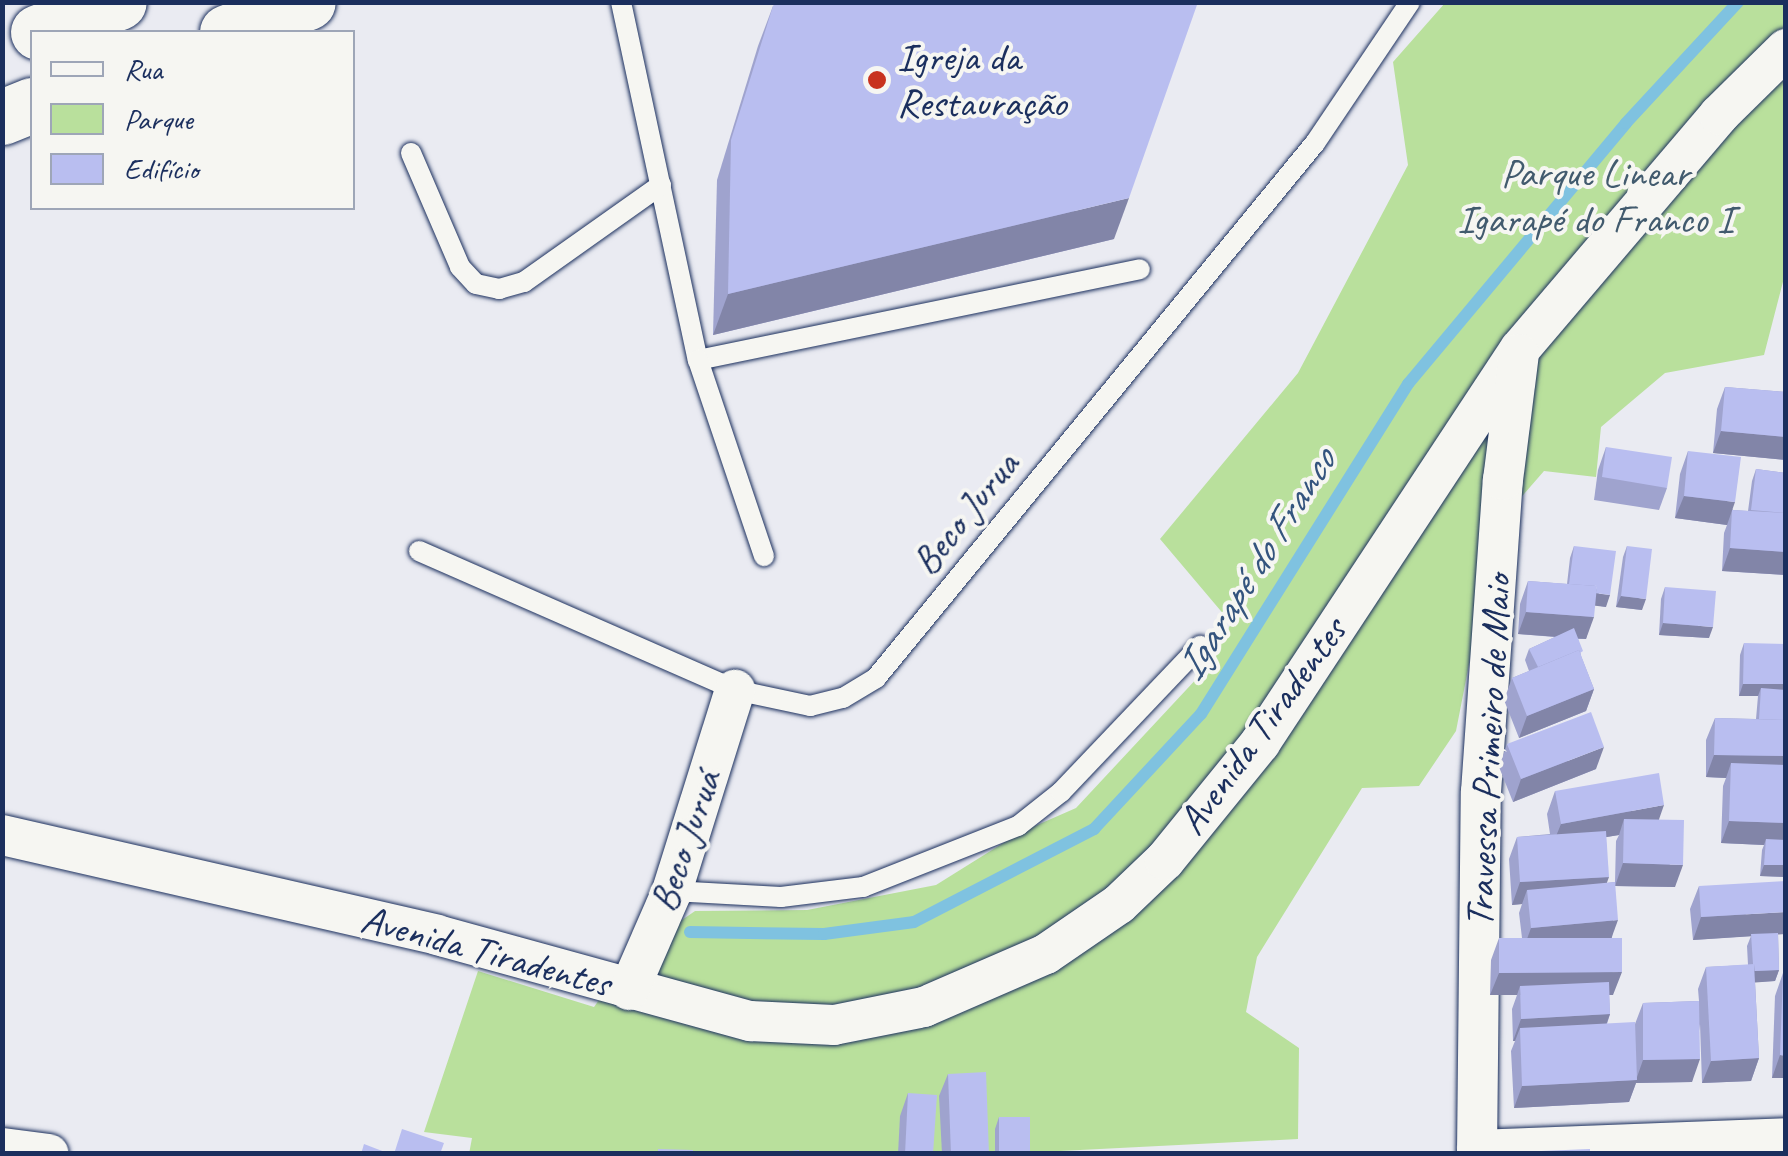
<!DOCTYPE html>
<html>
<head>
<meta charset="utf-8">
<style>
  body { margin:0 }
  #map { position:relative; width:1788px; height:1156px; overflow:hidden; background:#eaebf2; font-family:Caveat,sans-serif }
  div>[style] { position:absolute }
  .green>* { inset:0; background:#b9e09c }
  .stream>* { height:12px; margin:-6px; padding:0 6px; transform-origin:6px; border-radius:6px; background:#7fc2e0 }
  .roads { filter:drop-shadow(0 0 2px #1b2f5e) drop-shadow(0 0 2px #1b2f5e) }
  .lane>* { height:20px; margin:-10px; padding:0 10px; transform-origin:10px; border-radius:10px; background:#f6f6f2 }
  .street>* { height:40px; margin:-20px; padding:0 20px; transform-origin:20px; border-radius:20px; background:#f6f6f2 }
  .highway>* { height:55px; margin:-27.5px; padding:0 27.5px; transform-origin:27.5px; border-radius:27.5px; background:#f6f6f2 }
  .wall>* { inset:0; background:#9fa3ce }
  .shaded-wall>* { inset:0; background:#8285a8 }
  .building>* { inset:0; background:#b9bef0 }
  .dots>* { width:28px; height:28px; translate:-50% -50%; box-sizing:border-box; border:5px solid #f6f6f2; border-radius:50% }
  span { translate:-50% -50%; white-space:nowrap; text-align:center; line-height:1.15; -webkit-text-stroke:8px #f6f6f2; paint-order:stroke }
  .poi-label { font-size:40px; color:#1b2f5e }
  .left { translate:0 -50%; text-align:left }
  .park-label { font-size:40px; color:#425b6e }
  .street-label { font-size:40px; color:#1b2f5e }
  .water-label { font-size:42px; color:#34547e; font-style:italic }
  .frame { position:absolute; inset:0; border:5px solid #1b2f5e; pointer-events:none }
  .legend { position:absolute; left:30px; top:30px; width:325px; height:180px; box-sizing:border-box; background:#f6f6f2; border:2px solid #9ea6b7; margin:0; padding:12px 18px; list-style:none; font-size:30px; color:#1b2f5e }
  .legend li { display:flex; align-items:center; gap:20px; height:50px }
  .legend b { width:50px; border:2px solid #9ea6b7 }
</style>
</head>
<body>
<div id="map">
  <div class="green">
    <i style="clip-path:polygon(1445px 3px,1785px 3px,1785px 274px,1764px 355px,1665px 373px,1601px 427px,1596px 477px,1544px 471px,1496px 526px,1456px 731px,1419px 786px,1362px 788px,1257px 957px,1246px 1012px,1299px 1048px,1298px 1139px,1003px 1154px,469px 1154px,472px 1138px,424px 1132px,478px 971px,594px 1007px,630px 956px,695px 911px,807px 910px,936px 885px,1019px 833px,1076px 808px,1214px 660px,1231px 623px,1160px 539px,1298px 373px,1408px 165px,1393px 62px)"></i>
  </div>
  <div class="stream">
    <i style="left:690px;top:932px;width:134px;rotate:0.9deg"></i>
    <i style="left:824px;top:934px;width:91px;rotate:-7.6deg"></i>
    <i style="left:914px;top:922px;width:203px;rotate:-27.3deg"></i>
    <i style="left:1094px;top:829px;width:157px;rotate:-47.1deg"></i>
    <i style="left:1201px;top:714px;width:390px;rotate:-57.9deg"></i>
    <i style="left:1408px;top:384px;width:340px;rotate:-50.1deg"></i>
    <i style="left:1626px;top:123px;width:165px;rotate:-47.2deg"></i>
  </div>
  <div class="roads">
    <div class="lane">
      <i style="left:621px;top:2px;width:366px;rotate:77.9deg"></i>
      <i style="left:698px;top:360px;width:451px;rotate:-11.6deg"></i>
      <i style="left:411px;top:153px;width:124px;rotate:66.7deg"></i>
      <i style="left:460px;top:267px;width:23px;rotate:47deg"></i>
      <i style="left:476px;top:284px;width:24px;rotate:12deg"></i>
      <i style="left:499px;top:289px;width:26px;rotate:-16deg"></i>
      <i style="left:524px;top:282px;width:168px;rotate:-35.3deg"></i>
      <i style="left:698px;top:360px;width:207px;rotate:71.4deg"></i>
      <i style="left:419px;top:551px;width:345px;rotate:23.7deg"></i>
      <i style="left:735px;top:690px;width:77px;rotate:12deg"></i>
      <i style="left:810px;top:706px;width:34px;rotate:-14deg"></i>
      <i style="left:843px;top:698px;width:39px;rotate:-31deg"></i>
      <i style="left:876px;top:678px;width:692px;rotate:-50.63deg"></i>
      <i style="left:1315px;top:143px;width:170px;rotate:-56deg"></i>
      <i style="left:672px;top:891px;width:109px;rotate:3.2deg"></i>
      <i style="left:781px;top:897px;width:83px;rotate:-7deg"></i>
      <i style="left:863px;top:887px;width:167px;rotate:-21.5deg"></i>
      <i style="left:1018px;top:826px;width:55px;rotate:-38.3deg"></i>
      <i style="left:1061px;top:792px;width:202px;rotate:-46.4deg"></i>
    </div>
    <div class="street">
      <i style="left:2px;top:835px;width:446px;rotate:12.9deg"></i>
      <i style="left:437px;top:935px;width:325px;rotate:15.4deg"></i>
      <i style="left:750px;top:1021px;width:84px;rotate:2.7deg"></i>
      <i style="left:834px;top:1025px;width:92px;rotate:-11.3deg"></i>
      <i style="left:924px;top:1007px;width:133px;rotate:-23.5deg"></i>
      <i style="left:1046px;top:954px;width:88px;rotate:-34.4deg"></i>
      <i style="left:1119px;top:904px;width:64px;rotate:-43.7deg"></i>
      <i style="left:1165px;top:860px;width:151px;rotate:-50.9deg"></i>
      <i style="left:1260px;top:743px;width:472px;rotate:-56.6deg"></i>
      <i style="left:1520px;top:349px;width:307px;rotate:-49.6deg"></i>
      <i style="left:1719px;top:115px;width:94px;rotate:-44.6deg"></i>
      <i style="left:629px;top:990px;width:108px;rotate:-66.5deg"></i>
      <i style="left:672px;top:891px;width:211px;rotate:-72.6deg"></i>
      <i style="left:2px;top:1148px;width:47px;rotate:7.3deg"></i>
      <i style="left:1477px;top:1150px;width:309px;rotate:-2.2deg"></i>
      <i style="left:1477px;top:1154px;width:362px;rotate:-89.4deg"></i>
      <i style="left:1481px;top:792px;width:313px;rotate:-86deg"></i>
      <i style="left:1503px;top:480px;width:127px;rotate:-82.8deg"></i>
    </div>
    <div class="highway">
      <i style="left:38px;top:32px;width:86px;rotate:-20.3deg"></i>
      <i style="left:227px;top:32px;width:86px;rotate:-20.3deg"></i>
      <i style="left:2px;top:117px;width:32px;rotate:-22deg"></i>
    </div>
  </div>
  <div class="wall">
    <i style="clip-path:polygon(773px 6px,1114px 239px,713px 335px,717px 180px,758px 46px)"></i>
    <i style="clip-path:polygon(1725px 387px,1786px 392px,1786px 460px,1713px 453px,1717px 409px)"></i>
    <i style="clip-path:polygon(1606px 447px,1667px 488px,1659px 510px,1594px 500px,1598px 470px)"></i>
    <i style="clip-path:polygon(1688px 451px,1733px 510px,1748px 511px,1752px 481px,1756px 469px,1786px 473px,1786px 575px,1722px 571px,1724px 533px,1727px 525px,1675px 518px,1680px 474px)"></i>
    <i style="clip-path:polygon(1574px 546px,1606px 607px,1595px 605px,1586px 639px,1578px 639px,1581px 656px,1594px 689px,1586px 711px,1519px 738px,1504px 700px,1512px 678px,1529px 671px,1525px 660px,1529px 649px,1555px 637px,1518px 634px,1520px 604px,1528px 581px,1567px 584px,1570px 558px)"></i>
    <i style="clip-path:polygon(1627px 546px,1642px 610px,1616px 607px,1623px 557px)"></i>
    <i style="clip-path:polygon(1665px 587px,1709px 638px,1659px 635px,1661px 599px)"></i>
    <i style="clip-path:polygon(1744px 643px,1783px 690px,1786px 877px,1760px 876px,1762px 850px,1764px 845px,1721px 843px,1723px 786px,1726px 778px,1706px 777px,1706px 740px,1715px 718px,1756px 719px,1758px 696px,1739px 696px,1740px 655px)"></i>
    <i style="clip-path:polygon(1507px 744px,1596px 769px,1513px 802px,1499px 767px)"></i>
    <i style="clip-path:polygon(evenodd,1555px 791px,1659px 819px,1675px 887px,1615px 886px,1612px 938px,1613px 995px,1609px 995px,1610px 1014px,1607px 1024px,1635px 1024px,1643px 1003px,1699px 1001px,1698px 989px,1706px 967px,1748px 965px,1747px 946px,1751px 936px,1693px 940px,1690px 909px,1699px 886px,1778px 934px,1779px 970px,1775px 981px,1755px 982px,1759px 1058px,1751px 1081px,1702px 1083px,1700px 1024px,1692px 1082px,1636px 1083px,1629px 1102px,1514px 1108px,1511px 1051px,1515px 1041px,1513px 1041px,1512px 1009px,1517px 995px,1490px 995px,1491px 960px,1499px 938px,1522px 938px,1519px 913px,1522px 904px,1512px 905px,1509px 859px,1517px 837px,1550px 834px,1547px 814px,1555px 791px,1619px 835px,1616px 841px,1615px 882px,1607px 883px,1606px 837px,1619px 835px)"></i>
    <i style="clip-path:polygon(1783px 973px,1786px 1078px,1772px 1078px,1775px 996px)"></i>
    <i style="clip-path:polygon(948px 1074px,989px 1154px,942px 1154px,939px 1096px)"></i>
    <i style="clip-path:polygon(908px 1093px,933px 1154px,898px 1154px,900px 1116px)"></i>
    <i style="clip-path:polygon(999px 1117px,1030px 1154px,995px 1154px,995px 1129px)"></i>
  </div>
  <div class="shaded-wall">
    <i style="clip-path:polygon(1129px 198px,1114px 239px,713px 335px,728px 294px)"></i>
    <i style="clip-path:polygon(1721px 431px,1786px 437px,1786px 460px,1713px 453px)"></i>
    <i style="clip-path:polygon(1684px 496px,1735px 502px,1727px 525px,1675px 518px)"></i>
    <i style="clip-path:polygon(1730px 548px,1786px 552px,1786px 575px,1722px 571px)"></i>
    <i style="clip-path:polygon(1569px 590px,1610px 595px,1606px 607px,1564px 602px)"></i>
    <i style="clip-path:polygon(1621px 596px,1646px 599px,1642px 610px,1616px 607px)"></i>
    <i style="clip-path:polygon(1526px 612px,1594px 617px,1586px 639px,1518px 634px)"></i>
    <i style="clip-path:polygon(1663px 623px,1713px 627px,1709px 638px,1659px 635px)"></i>
    <i style="clip-path:polygon(1743px 684px,1785px 684px,1781px 696px,1761px 688px,1758px 696px,1739px 696px)"></i>
    <i style="clip-path:polygon(1594px 689px,1586px 711px,1519px 738px,1527px 716px)"></i>
    <i style="clip-path:polygon(1604px 747px,1596px 769px,1513px 802px,1521px 779px)"></i>
    <i style="clip-path:polygon(1714px 755px,1786px 756px,1786px 779px,1731px 763px,1726px 778px,1706px 777px)"></i>
    <i style="clip-path:polygon(1664px 805px,1656px 828px,1624px 819px,1619px 835px,1552px 846px,1561px 824px)"></i>
    <i style="clip-path:polygon(1729px 821px,1786px 823px,1786px 845px,1766px 839px,1764px 845px,1721px 843px)"></i>
    <i style="clip-path:polygon(1623px 863px,1683px 865px,1675px 887px,1615px 886px)"></i>
    <i style="clip-path:polygon(1764px 865px,1786px 865px,1786px 877px,1760px 876px)"></i>
    <i style="clip-path:polygon(1609px 877px,1601px 899px,1527px 890px,1522px 904px,1512px 905px,1520px 882px)"></i>
    <i style="clip-path:polygon(1786px 912px,1786px 934px,1693px 940px,1701px 917px)"></i>
    <i style="clip-path:polygon(1618px 920px,1610px 942px,1523px 950px,1531px 928px)"></i>
    <i style="clip-path:polygon(1779px 970px,1775px 981px,1749px 983px,1753px 971px)"></i>
    <i style="clip-path:polygon(1622px 972px,1613px 995px,1520px 995px,1520px 986px,1517px 995px,1490px 995px,1499px 973px)"></i>
    <i style="clip-path:polygon(1610px 1014px,1602px 1036px,1520px 1028px,1515px 1041px,1513px 1041px,1521px 1019px)"></i>
    <i style="clip-path:polygon(1780px 1055px,1786px 1056px,1786px 1078px,1772px 1078px)"></i>
    <i style="clip-path:polygon(1759px 1058px,1751px 1081px,1702px 1083px,1711px 1061px)"></i>
    <i style="clip-path:polygon(1700px 1059px,1692px 1082px,1636px 1083px,1629px 1102px,1514px 1108px,1522px 1086px,1636px 1080px,1643px 1060px)"></i>
  </div>
  <div class="building">
    <i style="clip-path:polygon(776px 2px,1198px 2px,1129px 198px,728px 294px,731px 140px,773px 6px)"></i>
    <i style="clip-path:polygon(1725px 387px,1786px 392px,1786px 437px,1721px 431px)"></i>
    <i style="clip-path:polygon(1606px 447px,1672px 457px,1667px 488px,1602px 477px)"></i>
    <i style="clip-path:polygon(1688px 451px,1741px 457px,1735px 502px,1684px 496px)"></i>
    <i style="clip-path:polygon(1756px 469px,1786px 473px,1786px 513px,1751px 510px)"></i>
    <i style="clip-path:polygon(1732px 510px,1786px 513px,1786px 552px,1730px 548px)"></i>
    <i style="clip-path:polygon(1574px 546px,1616px 551px,1610px 595px,1596px 593px,1597px 586px,1569px 584px)"></i>
    <i style="clip-path:polygon(1627px 546px,1652px 549px,1646px 599px,1621px 596px)"></i>
    <i style="clip-path:polygon(1528px 581px,1597px 586px,1594px 617px,1526px 612px)"></i>
    <i style="clip-path:polygon(1665px 587px,1716px 591px,1713px 627px,1663px 623px)"></i>
    <i style="clip-path:polygon(1574px 628px,1583px 651px,1580px 653px,1579px 650px,1538px 667px,1529px 649px)"></i>
    <i style="clip-path:polygon(1744px 643px,1786px 644px,1785px 684px,1743px 684px)"></i>
    <i style="clip-path:polygon(1579px 650px,1594px 689px,1527px 716px,1512px 678px)"></i>
    <i style="clip-path:polygon(1761px 688px,1786px 690px,1785px 720px,1759px 719px)"></i>
    <i style="clip-path:polygon(1591px 712px,1604px 747px,1521px 779px,1507px 744px)"></i>
    <i style="clip-path:polygon(1715px 718px,1786px 720px,1786px 756px,1714px 755px)"></i>
    <i style="clip-path:polygon(1731px 763px,1786px 765px,1786px 823px,1729px 821px)"></i>
    <i style="clip-path:polygon(1659px 773px,1664px 805px,1561px 824px,1555px 791px)"></i>
    <i style="clip-path:polygon(1624px 819px,1684px 820px,1683px 865px,1623px 863px)"></i>
    <i style="clip-path:polygon(1606px 831px,1609px 877px,1520px 882px,1517px 837px)"></i>
    <i style="clip-path:polygon(1766px 839px,1786px 840px,1786px 865px,1764px 865px)"></i>
    <i style="clip-path:polygon(1786px 881px,1786px 912px,1701px 917px,1699px 886px)"></i>
    <i style="clip-path:polygon(1615px 882px,1618px 920px,1531px 928px,1527px 890px)"></i>
    <i style="clip-path:polygon(1778px 933px,1779px 970px,1755px 971px,1754px 964px,1753px 964px,1751px 934px)"></i>
    <i style="clip-path:polygon(1499px 938px,1622px 938px,1622px 972px,1499px 973px)"></i>
    <i style="clip-path:polygon(1754px 964px,1759px 1058px,1711px 1061px,1706px 967px)"></i>
    <i style="clip-path:polygon(1783px 973px,1786px 974px,1786px 1056px,1780px 1055px)"></i>
    <i style="clip-path:polygon(1609px 982px,1610px 1014px,1521px 1019px,1520px 986px)"></i>
    <i style="clip-path:polygon(1699px 1001px,1700px 1059px,1643px 1060px,1643px 1003px)"></i>
    <i style="clip-path:polygon(1635px 1022px,1637px 1080px,1522px 1086px,1520px 1028px)"></i>
    <i style="clip-path:polygon(986px 1072px,989px 1154px,951px 1154px,948px 1074px)"></i>
    <i style="clip-path:polygon(908px 1093px,937px 1095px,933px 1154px,905px 1154px)"></i>
    <i style="clip-path:polygon(999px 1117px,1030px 1117px,1030px 1154px,999px 1154px)"></i>
    <i style="clip-path:polygon(402px 1129px,444px 1143px,440px 1154px,394px 1154px)"></i>
    <i style="clip-path:polygon(364px 1144px,390px 1154px,361px 1154px)"></i>
    <i style="clip-path:polygon(658px 1149px,693px 1150px,693px 1154px,658px 1154px)"></i>
    <i style="clip-path:polygon(1590px 1149px,1590px 1154px,1517px 1154px,1517px 1152px)"></i>
    <i style="clip-path:polygon(799px 1150px,799px 1154px,769px 1154px)"></i>
  </div>
  <div class="dots">
    <i style="left:877px;top:80px;background:#c8321e"></i>
  </div>
  <div class="poi-label">
    <span class="left" style="left:897px;top:80px">Igreja da<br>Restauração</span>
  </div>
  <div class="park-label">
    <span style="left:1595px;top:196px">Parque Linear<br>Igarapé do Franco I</span>
  </div>
  <div class="street-label">
    <span style="left:965px;top:513px;rotate:-51deg">Beco Jurua</span>
    <span style="left:1262px;top:726px;rotate:-54deg">Avenida Tiradentes</span>
    <span style="left:1488px;top:751px;rotate:-87deg">Travessa Primeiro de Maio</span>
    <span style="left:685px;top:841px;rotate:-71deg">Beco Juruá</span>
    <span style="left:486px;top:951px;rotate:15deg">Avenida Tiradentes</span>
  </div>
  <div class="water-label">
    <span style="left:1256px;top:565px;rotate:-58deg">Igarapé do Franco</span>
  </div>
  <div class="frame"></div>
  <ul class="legend">
  <li><b style="height:12px;background:#f6f6f2"></b>Rua</li>
  <li><b style="height:28px;background:#b9e09c"></b>Parque</li>
  <li><b style="height:28px;background:#b9bef0"></b>Edifício</li>
  </ul>
</div>
</body>
</html>
